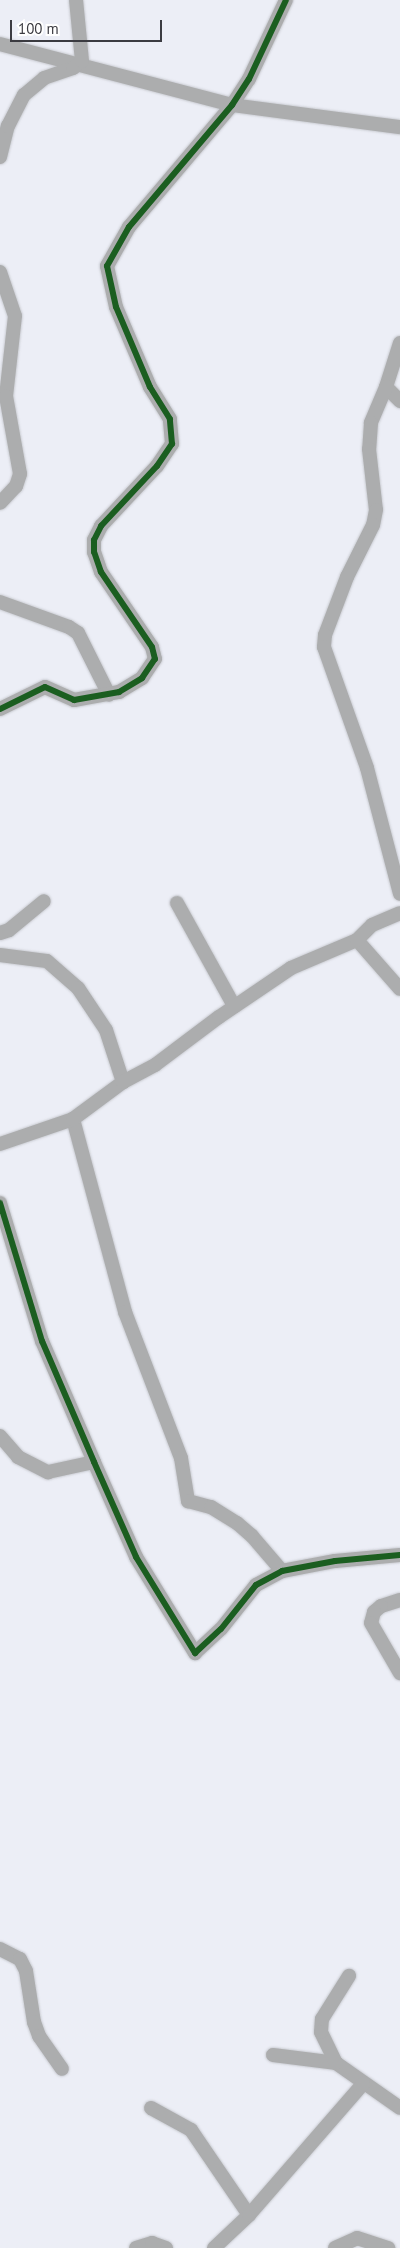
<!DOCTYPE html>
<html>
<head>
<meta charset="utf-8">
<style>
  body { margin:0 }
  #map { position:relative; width:400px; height:2248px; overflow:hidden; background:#eceef6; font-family:"PT Sans",sans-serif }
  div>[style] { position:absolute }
  .roads { filter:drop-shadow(0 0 1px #c9cbd1) drop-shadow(0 0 1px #c9cbd1) }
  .minor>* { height:14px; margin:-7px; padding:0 7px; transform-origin:7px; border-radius:7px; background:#acadae }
  .cycleway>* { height:6px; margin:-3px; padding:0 3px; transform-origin:3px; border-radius:3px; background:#1b5e20 }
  span { translate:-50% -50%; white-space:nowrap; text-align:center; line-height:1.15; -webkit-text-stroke:4px #fff; paint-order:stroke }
  .scale { position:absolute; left:10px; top:20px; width:152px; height:22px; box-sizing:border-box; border:2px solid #3b3b41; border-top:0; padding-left:6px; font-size:15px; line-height:18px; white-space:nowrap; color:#3b3b41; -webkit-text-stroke:4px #fff; paint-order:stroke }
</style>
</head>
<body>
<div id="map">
  <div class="roads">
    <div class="minor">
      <i style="left:0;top:44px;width:240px;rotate:14.7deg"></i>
      <i style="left:232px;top:105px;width:169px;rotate:7.5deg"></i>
      <i style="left:0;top:157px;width:32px;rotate:-76deg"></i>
      <i style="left:8px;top:126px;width:35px;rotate:-63deg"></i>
      <i style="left:24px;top:95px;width:26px;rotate:-40deg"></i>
      <i style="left:44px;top:78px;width:31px;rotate:-19deg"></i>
      <i style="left:73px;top:68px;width:11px;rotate:-38deg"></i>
      <i style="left:82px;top:61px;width:61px;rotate:-95.6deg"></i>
      <i style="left:0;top:272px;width:46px;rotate:71.2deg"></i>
      <i style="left:15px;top:316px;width:81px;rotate:96.4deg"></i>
      <i style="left:6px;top:396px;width:79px;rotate:79.8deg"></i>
      <i style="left:20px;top:474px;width:13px;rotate:108deg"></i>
      <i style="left:16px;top:486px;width:23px;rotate:133deg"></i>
      <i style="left:400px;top:343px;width:46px;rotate:107.7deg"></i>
      <i style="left:386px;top:387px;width:20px;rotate:45deg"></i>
      <i style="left:386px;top:387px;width:39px;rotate:113deg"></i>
      <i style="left:371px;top:423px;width:26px;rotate:94deg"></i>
      <i style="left:369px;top:449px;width:61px;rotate:83.5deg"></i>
      <i style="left:376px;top:510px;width:15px;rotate:101deg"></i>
      <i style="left:373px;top:525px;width:58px;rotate:116.6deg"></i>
      <i style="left:347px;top:577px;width:62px;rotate:110.8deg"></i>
      <i style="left:325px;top:635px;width:12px;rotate:95deg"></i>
      <i style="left:324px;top:647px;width:128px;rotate:70.4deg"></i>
      <i style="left:367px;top:768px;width:130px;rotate:75.3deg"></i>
      <i style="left:0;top:602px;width:73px;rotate:19.9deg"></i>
      <i style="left:69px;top:627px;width:11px;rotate:34deg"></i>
      <i style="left:78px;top:633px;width:69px;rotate:63.4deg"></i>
      <i style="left:0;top:709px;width:50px;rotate:-26.1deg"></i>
      <i style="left:45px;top:687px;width:32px;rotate:24deg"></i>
      <i style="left:74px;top:700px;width:46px;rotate:-10.1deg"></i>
      <i style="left:119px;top:692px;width:27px;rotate:-31deg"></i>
      <i style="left:142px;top:678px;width:23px;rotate:-56deg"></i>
      <i style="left:155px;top:659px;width:12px;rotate:-104deg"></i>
      <i style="left:152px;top:647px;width:91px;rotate:-124.2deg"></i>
      <i style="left:101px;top:572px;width:21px;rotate:-109deg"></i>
      <i style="left:94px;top:552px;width:12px;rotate:-90deg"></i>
      <i style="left:94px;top:540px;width:16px;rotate:-63deg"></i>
      <i style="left:101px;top:526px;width:82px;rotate:-47deg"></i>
      <i style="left:157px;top:466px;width:27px;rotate:-56deg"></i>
      <i style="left:172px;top:444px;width:25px;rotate:-95deg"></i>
      <i style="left:170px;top:419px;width:38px;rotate:-122deg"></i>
      <i style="left:150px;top:387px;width:87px;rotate:-113deg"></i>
      <i style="left:116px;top:307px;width:42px;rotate:-102.4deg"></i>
      <i style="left:107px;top:266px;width:45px;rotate:-60.6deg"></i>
      <i style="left:129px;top:227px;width:160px;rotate:-49.8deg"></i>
      <i style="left:232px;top:105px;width:31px;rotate:-57deg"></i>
      <i style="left:249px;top:79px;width:87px;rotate:-64.9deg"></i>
      <i style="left:177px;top:903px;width:118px;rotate:61deg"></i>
      <i style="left:0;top:933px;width:9px;rotate:-18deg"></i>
      <i style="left:9px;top:930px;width:45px;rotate:-39.6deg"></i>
      <i style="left:357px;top:940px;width:65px;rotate:48.7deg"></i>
      <i style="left:0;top:955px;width:47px;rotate:7.3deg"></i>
      <i style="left:47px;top:961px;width:41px;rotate:41.1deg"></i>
      <i style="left:78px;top:988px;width:50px;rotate:56.3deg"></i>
      <i style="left:106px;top:1030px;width:55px;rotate:71.9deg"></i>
      <i style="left:73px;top:1119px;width:200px;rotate:74.9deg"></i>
      <i style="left:125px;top:1312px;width:156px;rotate:69deg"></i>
      <i style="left:181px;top:1458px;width:44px;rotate:80.8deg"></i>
      <i style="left:188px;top:1501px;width:24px;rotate:15deg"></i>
      <i style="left:211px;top:1507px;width:31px;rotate:32deg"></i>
      <i style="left:237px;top:1523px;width:20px;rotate:41deg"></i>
      <i style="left:252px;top:1536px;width:46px;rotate:49.4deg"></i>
      <i style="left:0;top:1144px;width:77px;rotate:-18.9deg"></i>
      <i style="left:73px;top:1119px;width:62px;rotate:-36.5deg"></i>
      <i style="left:123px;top:1082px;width:36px;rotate:-28deg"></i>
      <i style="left:155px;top:1065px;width:80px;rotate:-36.9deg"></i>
      <i style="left:219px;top:1017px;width:87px;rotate:-34.2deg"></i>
      <i style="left:291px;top:968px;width:72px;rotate:-23deg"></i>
      <i style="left:357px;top:940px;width:21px;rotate:-45deg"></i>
      <i style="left:372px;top:925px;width:30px;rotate:-23deg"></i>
      <i style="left:0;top:1203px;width:144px;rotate:73.1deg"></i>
      <i style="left:42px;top:1341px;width:132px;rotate:66.7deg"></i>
      <i style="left:94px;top:1462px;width:104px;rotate:66.1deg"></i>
      <i style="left:136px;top:1557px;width:113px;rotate:58.4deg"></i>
      <i style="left:195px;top:1653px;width:35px;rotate:-43deg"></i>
      <i style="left:221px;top:1629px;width:56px;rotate:-51.5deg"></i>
      <i style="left:256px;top:1585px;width:30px;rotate:-28deg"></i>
      <i style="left:282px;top:1571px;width:54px;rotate:-10.7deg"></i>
      <i style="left:335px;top:1561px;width:65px;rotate:-5.3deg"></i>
      <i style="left:0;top:1436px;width:28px;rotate:49deg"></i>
      <i style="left:18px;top:1457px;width:34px;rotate:27deg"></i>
      <i style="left:48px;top:1472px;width:47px;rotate:-12.3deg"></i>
      <i style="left:400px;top:1600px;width:20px;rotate:162deg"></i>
      <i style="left:381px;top:1606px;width:9px;rotate:139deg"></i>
      <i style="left:374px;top:1612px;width:11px;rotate:105deg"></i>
      <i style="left:371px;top:1623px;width:58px;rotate:59.9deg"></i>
      <i style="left:0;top:1949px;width:22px;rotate:27deg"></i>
      <i style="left:20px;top:1959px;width:13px;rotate:63deg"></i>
      <i style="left:26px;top:1971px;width:52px;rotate:81.1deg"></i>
      <i style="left:34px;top:2022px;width:15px;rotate:70deg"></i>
      <i style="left:39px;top:2036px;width:40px;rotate:55.1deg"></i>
      <i style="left:273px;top:2055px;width:64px;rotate:7.2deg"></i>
      <i style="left:336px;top:2063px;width:78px;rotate:35.1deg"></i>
      <i style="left:336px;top:2063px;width:34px;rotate:-116deg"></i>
      <i style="left:321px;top:2032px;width:13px;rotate:-86deg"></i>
      <i style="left:322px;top:2019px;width:51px;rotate:-57.9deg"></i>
      <i style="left:151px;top:2108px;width:46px;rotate:28.8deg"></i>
      <i style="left:191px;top:2130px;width:103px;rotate:55.7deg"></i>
      <i style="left:136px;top:2248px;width:17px;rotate:-17deg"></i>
      <i style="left:152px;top:2243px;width:15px;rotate:20deg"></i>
      <i style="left:214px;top:2248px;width:48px;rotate:-43.3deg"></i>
      <i style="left:249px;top:2215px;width:174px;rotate:-49deg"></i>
      <i style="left:335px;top:2248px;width:24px;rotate:-24deg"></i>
      <i style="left:357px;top:2238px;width:33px;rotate:18deg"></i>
    </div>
  </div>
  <div class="cycleway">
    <i style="left:0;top:709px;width:50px;rotate:-26.1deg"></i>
    <i style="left:45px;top:687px;width:32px;rotate:24deg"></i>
    <i style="left:74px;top:700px;width:46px;rotate:-10.1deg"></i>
    <i style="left:119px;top:692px;width:27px;rotate:-31deg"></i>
    <i style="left:142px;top:678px;width:23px;rotate:-56deg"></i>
    <i style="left:155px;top:659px;width:12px;rotate:-104deg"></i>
    <i style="left:152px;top:647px;width:91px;rotate:-124.2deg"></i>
    <i style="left:101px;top:572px;width:21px;rotate:-109deg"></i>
    <i style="left:94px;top:552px;width:12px;rotate:-90deg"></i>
    <i style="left:94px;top:540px;width:16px;rotate:-63deg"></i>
    <i style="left:101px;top:526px;width:82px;rotate:-47deg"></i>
    <i style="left:157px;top:466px;width:27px;rotate:-56deg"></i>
    <i style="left:172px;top:444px;width:25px;rotate:-95deg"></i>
    <i style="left:170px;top:419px;width:38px;rotate:-122deg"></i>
    <i style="left:150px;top:387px;width:87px;rotate:-113deg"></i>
    <i style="left:116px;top:307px;width:42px;rotate:-102.4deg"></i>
    <i style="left:107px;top:266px;width:45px;rotate:-60.6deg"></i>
    <i style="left:129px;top:227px;width:160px;rotate:-49.8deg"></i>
    <i style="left:232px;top:105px;width:31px;rotate:-57deg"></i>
    <i style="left:249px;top:79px;width:87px;rotate:-64.9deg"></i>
    <i style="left:0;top:1203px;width:144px;rotate:73.1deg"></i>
    <i style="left:42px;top:1341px;width:132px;rotate:66.7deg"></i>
    <i style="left:94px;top:1462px;width:104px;rotate:66.1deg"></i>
    <i style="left:136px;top:1557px;width:113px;rotate:58.4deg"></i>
    <i style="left:195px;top:1653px;width:35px;rotate:-43deg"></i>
    <i style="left:221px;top:1629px;width:56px;rotate:-51.5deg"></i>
    <i style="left:256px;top:1585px;width:30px;rotate:-28deg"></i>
    <i style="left:282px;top:1571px;width:54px;rotate:-10.7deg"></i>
    <i style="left:335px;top:1561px;width:65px;rotate:-5.3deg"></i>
  </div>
  <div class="scale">100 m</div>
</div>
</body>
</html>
